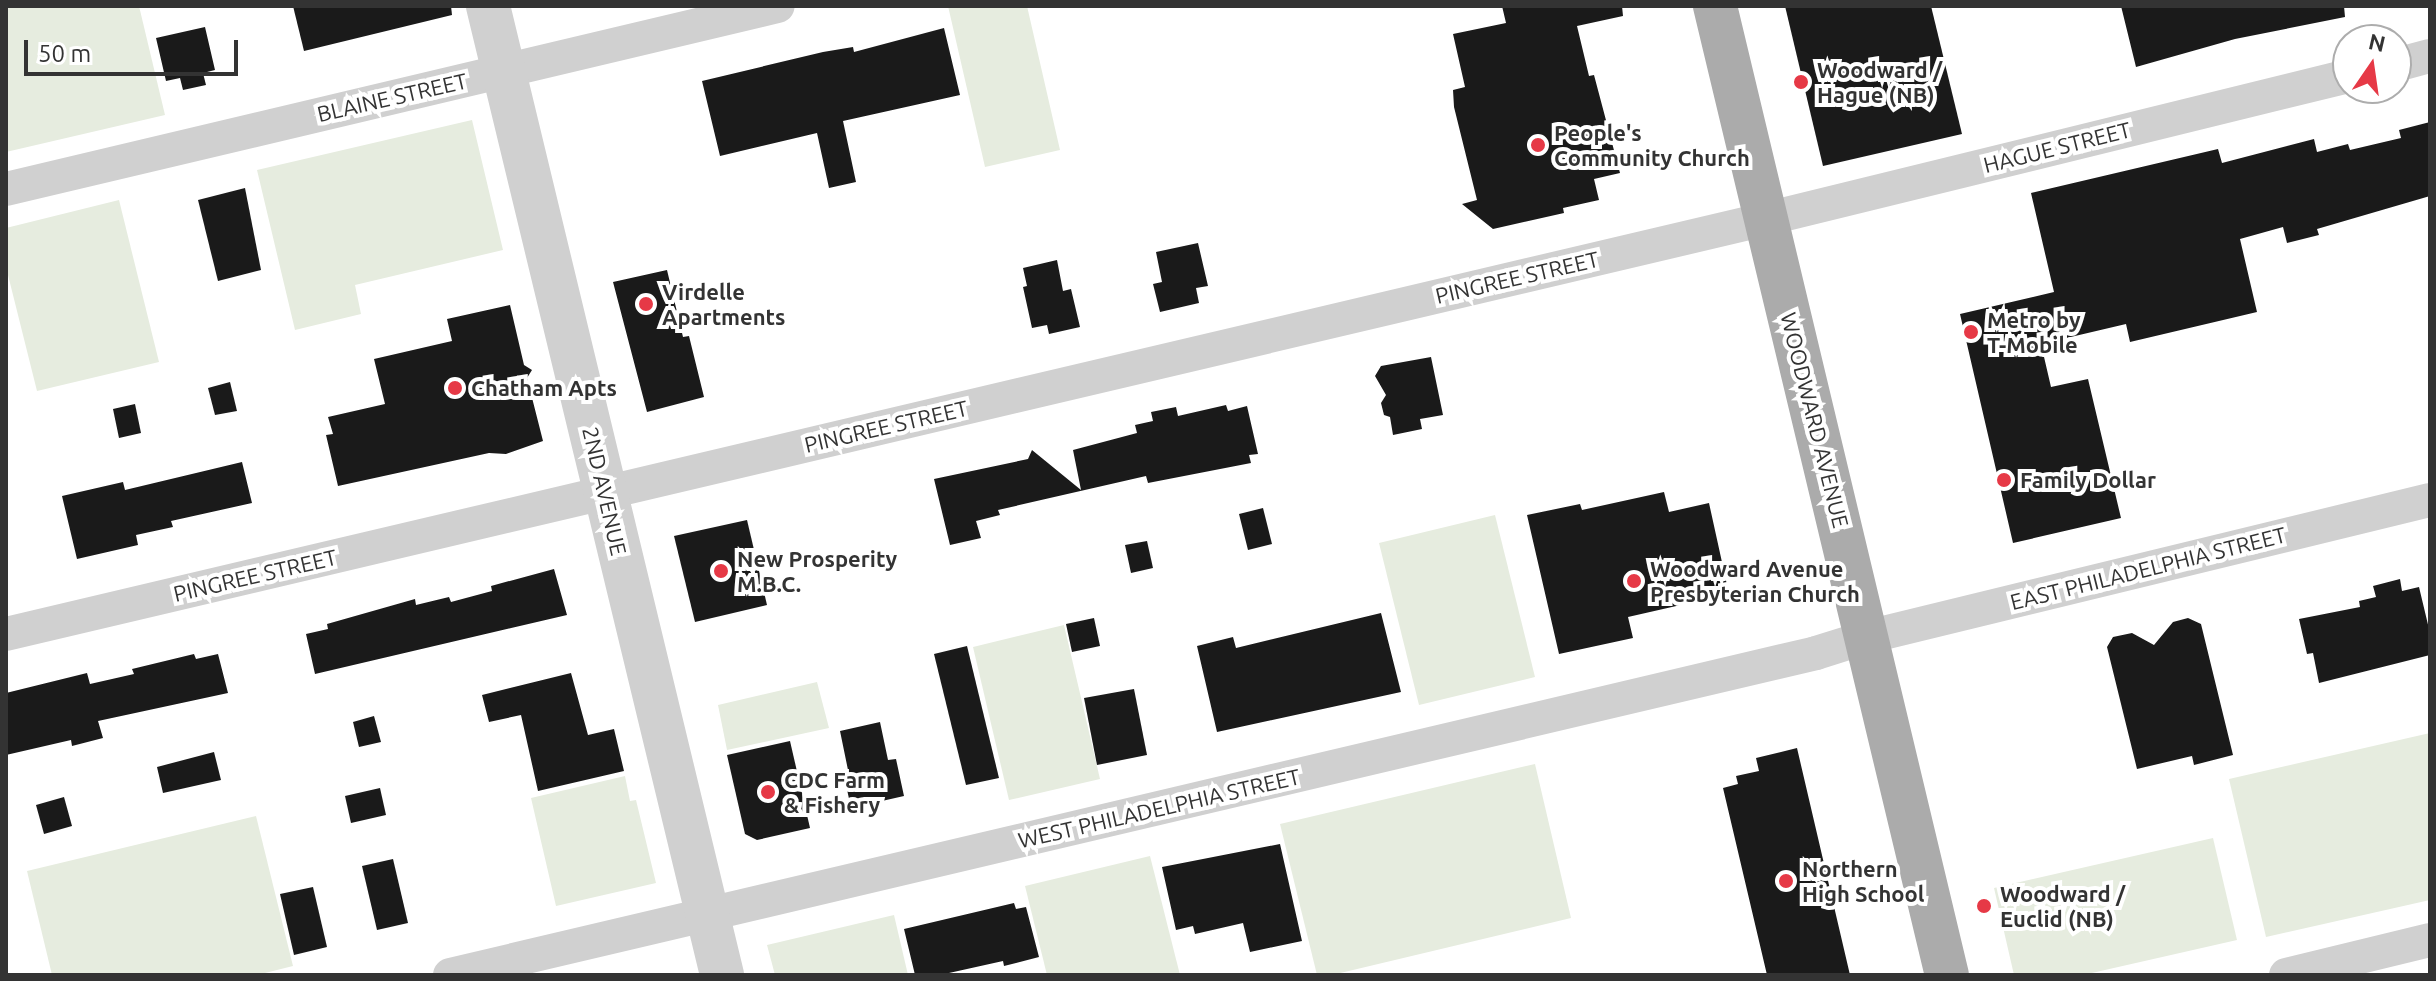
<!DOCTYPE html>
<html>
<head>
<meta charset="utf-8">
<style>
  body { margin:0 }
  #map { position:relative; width:2436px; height:981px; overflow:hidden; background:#fff; font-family:Ubuntu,sans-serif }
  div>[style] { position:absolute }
  .green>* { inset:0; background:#e6ecdf }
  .building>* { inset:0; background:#1a1a1a }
  .minor>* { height:34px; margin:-17px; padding:0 17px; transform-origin:17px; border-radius:17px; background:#d0d0d0 }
  .tertiary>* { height:44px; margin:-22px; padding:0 22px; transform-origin:22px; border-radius:22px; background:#d0d0d0 }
  .primary>* { height:44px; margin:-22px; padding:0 22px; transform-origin:22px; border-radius:22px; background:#ababab }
  .dots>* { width:22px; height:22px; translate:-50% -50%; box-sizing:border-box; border:4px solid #fff; border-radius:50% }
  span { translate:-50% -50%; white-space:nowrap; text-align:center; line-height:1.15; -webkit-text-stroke:8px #fff; paint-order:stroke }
  .poi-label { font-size:22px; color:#333; font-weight:700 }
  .left { translate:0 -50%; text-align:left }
  .street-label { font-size:22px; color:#333 }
  .frame { position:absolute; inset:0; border:8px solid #333; pointer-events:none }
  .north { position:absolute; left:2332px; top:24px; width:80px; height:80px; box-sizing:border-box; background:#fff; border:2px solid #adadad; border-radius:50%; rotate:13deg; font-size:22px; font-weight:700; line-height:32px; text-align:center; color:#333 }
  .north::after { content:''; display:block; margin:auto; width:28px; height:36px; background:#e63946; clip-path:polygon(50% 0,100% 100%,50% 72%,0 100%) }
  .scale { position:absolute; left:24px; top:40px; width:214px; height:36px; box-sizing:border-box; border:4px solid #333; border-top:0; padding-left:10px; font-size:24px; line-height:28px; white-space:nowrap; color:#333; -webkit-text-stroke:6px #fff; paint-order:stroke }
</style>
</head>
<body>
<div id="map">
  <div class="green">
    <i style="clip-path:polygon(6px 6px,139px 6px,165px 115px,6px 152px)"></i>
    <i style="clip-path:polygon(948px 6px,1027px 6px,1060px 150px,985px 167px)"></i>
    <i style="clip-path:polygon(472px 120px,503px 250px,355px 285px,361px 314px,295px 330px,257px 170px)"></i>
    <i style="clip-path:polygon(119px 200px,159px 362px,37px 391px,6px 267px,6px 228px)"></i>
    <i style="clip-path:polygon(1495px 515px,1535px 677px,1419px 705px,1379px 543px)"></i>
    <i style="clip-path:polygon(1064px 625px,1100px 779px,1009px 800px,973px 647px)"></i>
    <i style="clip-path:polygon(817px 682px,829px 728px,727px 750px,718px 705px)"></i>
    <i style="clip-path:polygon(2430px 733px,2430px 900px,2266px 937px,2229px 779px)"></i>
    <i style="clip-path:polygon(1535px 764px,1571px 918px,1332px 975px,1317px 975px,1280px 824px)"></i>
    <i style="clip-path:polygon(625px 776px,630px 801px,636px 800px,656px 883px,556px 906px,531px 798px)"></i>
    <i style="clip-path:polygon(256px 816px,293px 966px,257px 975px,52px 975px,27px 871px)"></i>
    <i style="clip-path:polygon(2213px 838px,2237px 940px,2083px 975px,2014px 975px,1994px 888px)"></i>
    <i style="clip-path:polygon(1150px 856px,1180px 975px,1047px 975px,1025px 886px)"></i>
    <i style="clip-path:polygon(894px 915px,908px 975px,775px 975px,767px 945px)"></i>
  </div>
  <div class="building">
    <i style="clip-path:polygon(293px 6px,451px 6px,452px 15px,304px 51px)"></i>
    <i style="clip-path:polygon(1502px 6px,1622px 6px,1623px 16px,1577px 26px,1589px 76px,1594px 75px,1620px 173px,1594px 179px,1599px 200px,1563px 208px,1564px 213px,1493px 229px,1462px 204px,1477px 200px,1454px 107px,1453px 90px,1465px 87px,1453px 34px,1506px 23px)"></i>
    <i style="clip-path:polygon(1785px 6px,1931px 6px,1962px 134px,1823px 166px)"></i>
    <i style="clip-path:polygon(2121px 6px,2344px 6px,2345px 17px,2235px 39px,2136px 67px)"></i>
    <i style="clip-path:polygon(205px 27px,215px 70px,203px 73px,206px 85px,183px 90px,180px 78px,166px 81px,156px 38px)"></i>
    <i style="clip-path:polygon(944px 28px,960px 95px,843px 121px,856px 182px,829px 188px,817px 133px,720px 156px,702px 81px,823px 52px,853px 47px,854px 52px)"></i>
    <i style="clip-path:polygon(2430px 122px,2430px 196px,2317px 229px,2319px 235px,2287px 243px,2283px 227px,2240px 239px,2257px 312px,2130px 342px,2126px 324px,2041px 344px,2051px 387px,2088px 379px,2121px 518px,2013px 543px,1960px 314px,2054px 292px,2031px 193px,2218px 149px,2222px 163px,2314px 139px,2317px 152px,2348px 144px,2350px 150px,2401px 138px,2399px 130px)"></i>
    <i style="clip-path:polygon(245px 188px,261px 270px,218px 281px,198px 200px)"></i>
    <i style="clip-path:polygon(1198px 243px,1208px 286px,1196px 288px,1199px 303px,1160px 312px,1153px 284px,1162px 282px,1156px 252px)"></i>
    <i style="clip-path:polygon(1057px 260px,1063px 291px,1071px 289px,1080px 327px,1049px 334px,1047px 325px,1032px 328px,1023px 287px,1027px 286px,1023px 268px)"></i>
    <i style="clip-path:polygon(667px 270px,683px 337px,689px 336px,704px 397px,647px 412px,613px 282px)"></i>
    <i style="clip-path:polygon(510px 305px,524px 365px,532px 370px,527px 378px,543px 441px,506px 454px,489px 453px,338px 486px,326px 435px,333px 434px,328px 417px,385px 404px,374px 359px,452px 341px,447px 319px)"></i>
    <i style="clip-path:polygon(1431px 357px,1443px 415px,1420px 419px,1422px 429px,1393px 435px,1390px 417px,1384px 415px,1381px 403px,1386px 395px,1375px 376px,1381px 366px)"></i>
    <i style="clip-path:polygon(230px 382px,237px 411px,215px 415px,208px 388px)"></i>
    <i style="clip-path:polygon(135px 404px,141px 433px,119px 438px,113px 409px)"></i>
    <i style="clip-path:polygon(1226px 405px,1228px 411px,1247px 406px,1258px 454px,1249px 455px,1251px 463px,1148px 483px,1146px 476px,998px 510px,1000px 515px,976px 521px,981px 538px,950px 545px,934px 479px,1028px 459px,1032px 450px,1081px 490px,1073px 450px,1137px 433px,1135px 425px,1153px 421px,1151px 412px,1176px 407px,1178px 416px)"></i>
    <i style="clip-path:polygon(242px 462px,252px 503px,171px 521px,173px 527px,136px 535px,138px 545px,77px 559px,62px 496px,123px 482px,125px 490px)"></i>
    <i style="clip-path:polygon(1664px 492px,1669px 512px,1709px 503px,1729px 594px,1628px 617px,1633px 638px,1559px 654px,1527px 515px,1580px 504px,1582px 510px)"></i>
    <i style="clip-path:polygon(1263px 508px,1272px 544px,1248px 550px,1239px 514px)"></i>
    <i style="clip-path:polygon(747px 520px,767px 605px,695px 622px,674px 536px)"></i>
    <i style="clip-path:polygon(1147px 541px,1153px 568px,1131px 573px,1125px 545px)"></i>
    <i style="clip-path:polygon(554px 569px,567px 615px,315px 674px,306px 634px,328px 629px,327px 624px,415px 599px,416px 605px,449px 597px,451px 602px,492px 591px,491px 586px)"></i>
    <i style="clip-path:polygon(2400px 579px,2402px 591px,2419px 587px,2430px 633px,2430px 655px,2319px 683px,2313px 653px,2307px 654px,2299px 619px,2360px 607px,2359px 601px,2376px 597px,2373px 586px)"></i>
    <i style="clip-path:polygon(1381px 613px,1401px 692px,1217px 732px,1197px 646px,1233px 637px,1236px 648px)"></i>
    <i style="clip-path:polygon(1094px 618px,1100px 646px,1072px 652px,1066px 624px)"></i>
    <i style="clip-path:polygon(2188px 618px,2201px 624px,2233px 755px,2194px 765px,2192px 756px,2137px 769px,2107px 647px,2113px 637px,2132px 633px,2154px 645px,2173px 622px)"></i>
    <i style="clip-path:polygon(967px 646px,999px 778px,966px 785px,934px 654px)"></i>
    <i style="clip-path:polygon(194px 654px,196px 659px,218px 654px,228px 693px,98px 721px,103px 738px,72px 746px,71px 740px,6px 755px,6px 693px,87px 673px,90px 684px,134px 674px,132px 669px)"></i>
    <i style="clip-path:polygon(571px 673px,588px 735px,614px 729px,624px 771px,538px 791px,521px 715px,489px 722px,482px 695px)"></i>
    <i style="clip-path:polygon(1134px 689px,1147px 755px,1097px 765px,1084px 698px)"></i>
    <i style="clip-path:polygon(374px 716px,381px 742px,359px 747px,353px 722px)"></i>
    <i style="clip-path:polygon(880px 722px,888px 760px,896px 759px,904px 796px,851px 808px,843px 771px,848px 770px,840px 731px)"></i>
    <i style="clip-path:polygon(790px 741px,810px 828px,757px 840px,745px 834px,727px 755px)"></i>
    <i style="clip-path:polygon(1797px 748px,1850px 975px,1767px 975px,1723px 788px,1738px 784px,1736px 776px,1759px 771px,1756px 758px)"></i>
    <i style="clip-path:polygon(214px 752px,221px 780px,163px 793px,157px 767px)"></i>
    <i style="clip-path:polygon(380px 788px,386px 815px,351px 823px,345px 796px)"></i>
    <i style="clip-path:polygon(64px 797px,72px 826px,44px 834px,36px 805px)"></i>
    <i style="clip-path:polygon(1280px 844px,1302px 941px,1250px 952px,1243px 923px,1195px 934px,1193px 926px,1176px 930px,1162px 867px)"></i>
    <i style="clip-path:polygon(393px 859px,408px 923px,377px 930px,362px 866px)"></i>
    <i style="clip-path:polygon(313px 887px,327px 947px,294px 955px,280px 894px)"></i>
    <i style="clip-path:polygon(1014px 903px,1016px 909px,1026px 907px,1039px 957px,1004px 966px,1003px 961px,940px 975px,915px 975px,904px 929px)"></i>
  </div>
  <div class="minor">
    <i style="left:2396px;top:65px;width:35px;rotate:-15deg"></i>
    <i style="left:6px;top:189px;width:793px;rotate:-13.34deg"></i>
    <i style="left:6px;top:634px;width:1808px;rotate:-13.27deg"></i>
    <i style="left:1766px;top:219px;width:599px;rotate:-13.8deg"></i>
    <i style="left:450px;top:975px;width:1403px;rotate:-13.26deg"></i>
    <i style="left:1816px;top:653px;width:53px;rotate:-17.4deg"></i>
    <i style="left:1867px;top:637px;width:579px;rotate:-13.68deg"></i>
    <i style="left:2286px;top:975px;width:148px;rotate:-13.7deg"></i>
  </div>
  <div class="tertiary">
    <i style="left:488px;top:6px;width:997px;rotate:76.42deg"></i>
  </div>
  <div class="primary">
    <i style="left:1715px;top:6px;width:996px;rotate:76.54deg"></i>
  </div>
  <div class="dots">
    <i style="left:1801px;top:82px;background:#e63946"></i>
    <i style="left:1538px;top:145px;background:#e63946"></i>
    <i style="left:646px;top:304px;background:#e63946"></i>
    <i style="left:1971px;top:332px;background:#e63946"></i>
    <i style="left:455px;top:388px;background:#e63946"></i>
    <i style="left:2004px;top:480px;background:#e63946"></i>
    <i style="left:721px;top:571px;background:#e63946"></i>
    <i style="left:1634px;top:581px;background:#e63946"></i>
    <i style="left:768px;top:792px;background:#e63946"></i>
    <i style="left:1786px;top:881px;background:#e63946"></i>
    <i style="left:1984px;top:906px;background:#e63946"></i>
  </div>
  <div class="poi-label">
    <span class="left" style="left:1817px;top:82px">Woodward /<br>Hague (NB)</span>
    <span class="left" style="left:1554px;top:145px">People's<br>Community Church</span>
    <span class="left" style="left:662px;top:304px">Virdelle<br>Apartments</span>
    <span class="left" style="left:1987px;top:332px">Metro by<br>T-Mobile</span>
    <span class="left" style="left:471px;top:388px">Chatham Apts</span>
    <span class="left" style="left:2020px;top:480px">Family Dollar</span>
    <span class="left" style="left:737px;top:571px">New Prosperity<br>M.B.C.</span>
    <span class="left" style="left:1650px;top:581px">Woodward Avenue<br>Presbyterian Church</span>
    <span class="left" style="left:784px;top:792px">CDC Farm<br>&amp; Fishery</span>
    <span class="left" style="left:1802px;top:881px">Northern<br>High School</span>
    <span class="left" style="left:2000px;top:906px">Woodward /<br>Euclid (NB)</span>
  </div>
  <div class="street-label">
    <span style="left:392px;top:97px;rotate:-13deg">BLAINE STREET</span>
    <span style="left:2057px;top:147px;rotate:-14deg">HAGUE STREET</span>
    <span style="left:1517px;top:277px;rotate:-13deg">PINGREE STREET</span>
    <span style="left:1815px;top:420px;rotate:76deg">WOODWARD AVENUE</span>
    <span style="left:886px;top:426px;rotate:-13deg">PINGREE STREET</span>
    <span style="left:605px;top:491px;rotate:77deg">2ND AVENUE</span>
    <span style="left:2148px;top:568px;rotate:-14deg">EAST PHILADELPHIA STREET</span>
    <span style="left:255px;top:575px;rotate:-13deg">PINGREE STREET</span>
    <span style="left:1159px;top:808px;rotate:-13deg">WEST PHILADELPHIA STREET</span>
  </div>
  <div class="frame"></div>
  <div class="north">N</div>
  <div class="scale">50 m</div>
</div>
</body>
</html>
